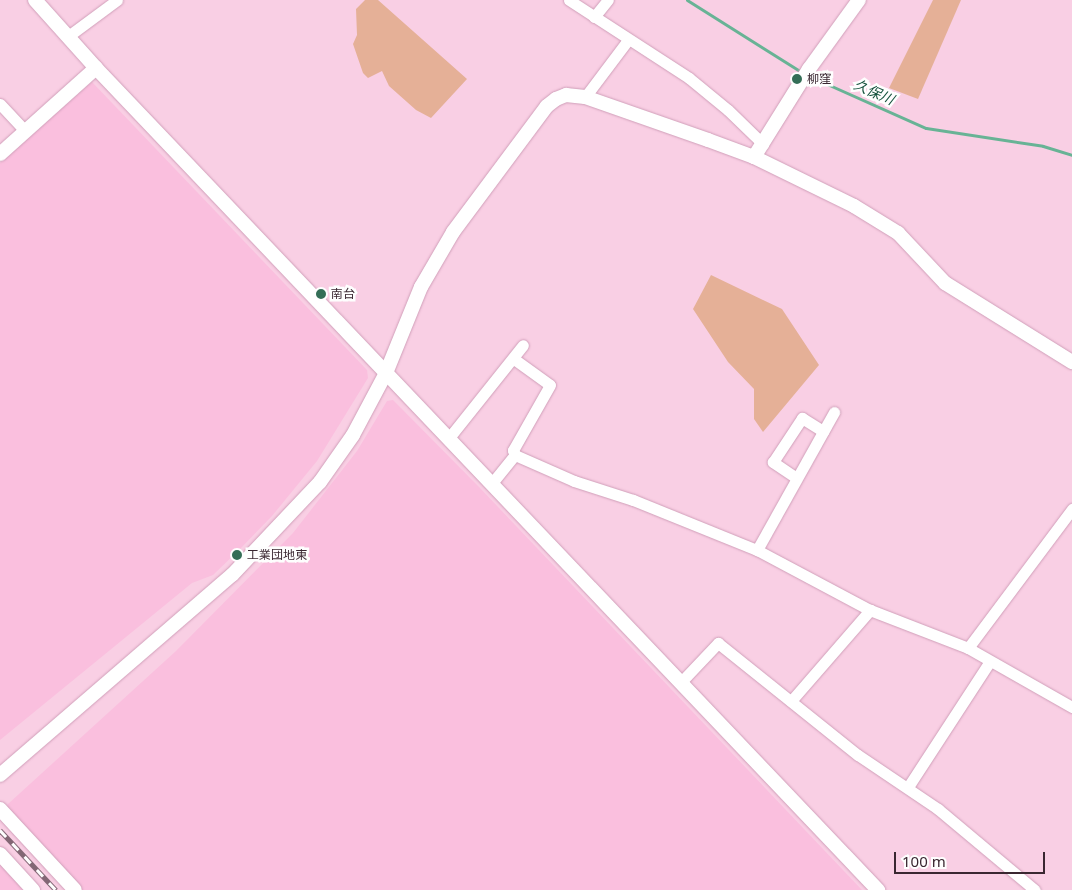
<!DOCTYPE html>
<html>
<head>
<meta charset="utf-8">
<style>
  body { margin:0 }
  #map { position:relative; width:1072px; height:890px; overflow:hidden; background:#f9cfe4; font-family:"Noto Sans","Noto Sans JP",sans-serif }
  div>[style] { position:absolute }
  .built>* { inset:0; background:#fabfde }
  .green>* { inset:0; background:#e5b097 }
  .stream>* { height:3px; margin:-1.5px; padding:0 1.5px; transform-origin:1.5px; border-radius:1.5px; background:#68b395 }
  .roads { filter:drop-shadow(0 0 1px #d09fb9) drop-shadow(0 0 1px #d09fb9) }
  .minor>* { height:11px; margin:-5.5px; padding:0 5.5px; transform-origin:5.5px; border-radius:5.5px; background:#fff }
  .tertiary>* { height:14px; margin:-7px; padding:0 7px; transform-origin:7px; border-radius:7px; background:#fff }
  .rail>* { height:5px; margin-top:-2.5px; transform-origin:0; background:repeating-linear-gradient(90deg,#fefefe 0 9px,#836775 0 18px); box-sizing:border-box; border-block:1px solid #836775 }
  .dots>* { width:14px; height:14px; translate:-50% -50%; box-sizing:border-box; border:2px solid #fefefe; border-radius:50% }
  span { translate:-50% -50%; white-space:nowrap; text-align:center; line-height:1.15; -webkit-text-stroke:5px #fefefe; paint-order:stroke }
  .poi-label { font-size:12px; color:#3a2731 }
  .left { translate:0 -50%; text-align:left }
  .water-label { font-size:14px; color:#15523d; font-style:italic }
  .scale { position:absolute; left:894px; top:852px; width:151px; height:22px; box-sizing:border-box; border:2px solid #3a2731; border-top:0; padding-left:6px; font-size:15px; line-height:18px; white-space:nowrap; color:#3a2731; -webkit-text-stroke:4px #fefefe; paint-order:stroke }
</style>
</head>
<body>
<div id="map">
  <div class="built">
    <i style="clip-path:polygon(92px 82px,367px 370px,368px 378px,317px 461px,272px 516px,240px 549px,213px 575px,192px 583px,0 740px,0 163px)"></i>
    <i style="clip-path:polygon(393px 400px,481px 489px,862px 890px,82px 890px,7px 809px,8px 804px,176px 651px,293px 533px,357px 451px,387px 401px)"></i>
    <i style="clip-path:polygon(0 864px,24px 890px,0 890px)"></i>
  </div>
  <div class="green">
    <i style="clip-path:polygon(365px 0,378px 0,467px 79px,431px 118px,416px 110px,389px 86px,382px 71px,368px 78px,363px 73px,353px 44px,357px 35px,356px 9px)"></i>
    <i style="clip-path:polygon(933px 0,961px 0,918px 99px,889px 88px)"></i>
    <i style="clip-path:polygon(711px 275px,782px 309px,819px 365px,763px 432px,754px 419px,754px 389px,728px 362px,693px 309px)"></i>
  </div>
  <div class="stream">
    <i style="left:687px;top:0;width:137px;rotate:32.2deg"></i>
    <i style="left:809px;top:76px;width:128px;rotate:24deg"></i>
    <i style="left:926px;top:128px;width:118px;rotate:8.7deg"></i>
    <i style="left:1043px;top:146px;width:30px;rotate:17deg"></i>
  </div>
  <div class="roads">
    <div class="minor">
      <i style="left:569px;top:0;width:143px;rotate:33deg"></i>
      <i style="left:689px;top:78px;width:50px;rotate:39.4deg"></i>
      <i style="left:728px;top:110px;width:49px;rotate:44.2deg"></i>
      <i style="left:594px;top:17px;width:22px;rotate:-51deg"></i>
      <i style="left:67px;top:37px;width:62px;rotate:-36.5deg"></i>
      <i style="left:585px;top:97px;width:71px;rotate:-53deg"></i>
      <i style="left:0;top:104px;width:37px;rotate:47deg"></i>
      <i style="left:514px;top:359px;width:44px;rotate:35.8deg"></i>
      <i style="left:550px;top:385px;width:75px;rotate:119.6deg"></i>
      <i style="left:513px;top:450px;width:5px;rotate:68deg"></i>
      <i style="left:448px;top:439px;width:120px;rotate:-51.4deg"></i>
      <i style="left:795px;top:477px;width:27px;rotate:-146deg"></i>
      <i style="left:773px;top:462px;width:53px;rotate:-56.6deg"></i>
      <i style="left:802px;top:418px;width:25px;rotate:32deg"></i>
      <i style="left:492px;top:483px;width:36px;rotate:-51deg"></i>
      <i style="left:515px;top:455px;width:64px;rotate:23.8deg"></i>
      <i style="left:574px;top:481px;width:62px;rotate:17.9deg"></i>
      <i style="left:633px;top:500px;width:134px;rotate:22deg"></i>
      <i style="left:757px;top:550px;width:128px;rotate:28deg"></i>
      <i style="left:870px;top:610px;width:105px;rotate:21.2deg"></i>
      <i style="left:968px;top:648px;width:120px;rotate:29.6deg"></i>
      <i style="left:757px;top:550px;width:158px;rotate:-60.8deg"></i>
      <i style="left:968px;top:648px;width:174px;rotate:-53.2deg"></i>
      <i style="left:681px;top:682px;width:54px;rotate:-46.5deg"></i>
      <i style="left:718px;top:643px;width:179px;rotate:38.7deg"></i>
      <i style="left:858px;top:755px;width:97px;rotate:34deg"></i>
      <i style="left:938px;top:809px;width:126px;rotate:39.9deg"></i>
      <i style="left:791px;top:701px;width:121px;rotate:-49deg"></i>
      <i style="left:908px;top:787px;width:150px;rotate:-56.9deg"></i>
    </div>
    <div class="tertiary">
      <i style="left:35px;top:0;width:91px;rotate:48.1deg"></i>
      <i style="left:96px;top:68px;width:1135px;rotate:46.43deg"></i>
      <i style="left:0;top:154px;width:129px;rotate:-41.9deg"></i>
      <i style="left:754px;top:157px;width:104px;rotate:-58deg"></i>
      <i style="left:809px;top:69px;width:85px;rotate:-54.1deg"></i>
      <i style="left:0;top:775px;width:306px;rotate:-40.8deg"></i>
      <i style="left:232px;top:575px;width:128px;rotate:-46.6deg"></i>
      <i style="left:320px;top:482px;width:57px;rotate:-54.9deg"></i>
      <i style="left:353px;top:435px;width:70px;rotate:-62deg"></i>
      <i style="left:386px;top:373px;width:93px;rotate:-67.9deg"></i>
      <i style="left:421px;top:287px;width:64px;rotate:-59.8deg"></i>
      <i style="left:453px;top:232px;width:157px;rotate:-53.3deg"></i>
      <i style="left:547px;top:106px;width:11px;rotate:-38deg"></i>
      <i style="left:556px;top:99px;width:11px;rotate:-22deg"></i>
      <i style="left:566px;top:95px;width:19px;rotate:6deg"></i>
      <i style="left:585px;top:97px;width:130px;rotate:19.3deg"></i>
      <i style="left:708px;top:140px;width:49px;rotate:20.3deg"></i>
      <i style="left:754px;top:157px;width:111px;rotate:26.1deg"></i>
      <i style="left:854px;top:206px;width:52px;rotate:31.5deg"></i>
      <i style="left:898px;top:233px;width:69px;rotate:46.8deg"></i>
      <i style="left:945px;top:283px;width:150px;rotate:31.9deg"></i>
      <i style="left:0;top:809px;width:110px;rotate:47.2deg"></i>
      <i style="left:0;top:854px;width:49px;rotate:47.5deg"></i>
    </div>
  </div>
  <div class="rail">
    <i style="left:0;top:830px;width:82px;rotate:47deg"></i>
  </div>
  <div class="dots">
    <i style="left:797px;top:79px;background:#346e57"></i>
    <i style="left:321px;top:294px;background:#346e57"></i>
    <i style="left:237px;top:555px;background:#346e57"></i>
  </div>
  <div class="poi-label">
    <span class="left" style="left:807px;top:79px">柳窪</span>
    <span class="left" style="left:331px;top:294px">南台</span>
    <span class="left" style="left:247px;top:555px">工業団地東</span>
  </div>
  <div class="water-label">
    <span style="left:874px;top:92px;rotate:24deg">久保川</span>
  </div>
  <div class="scale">100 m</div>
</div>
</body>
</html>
